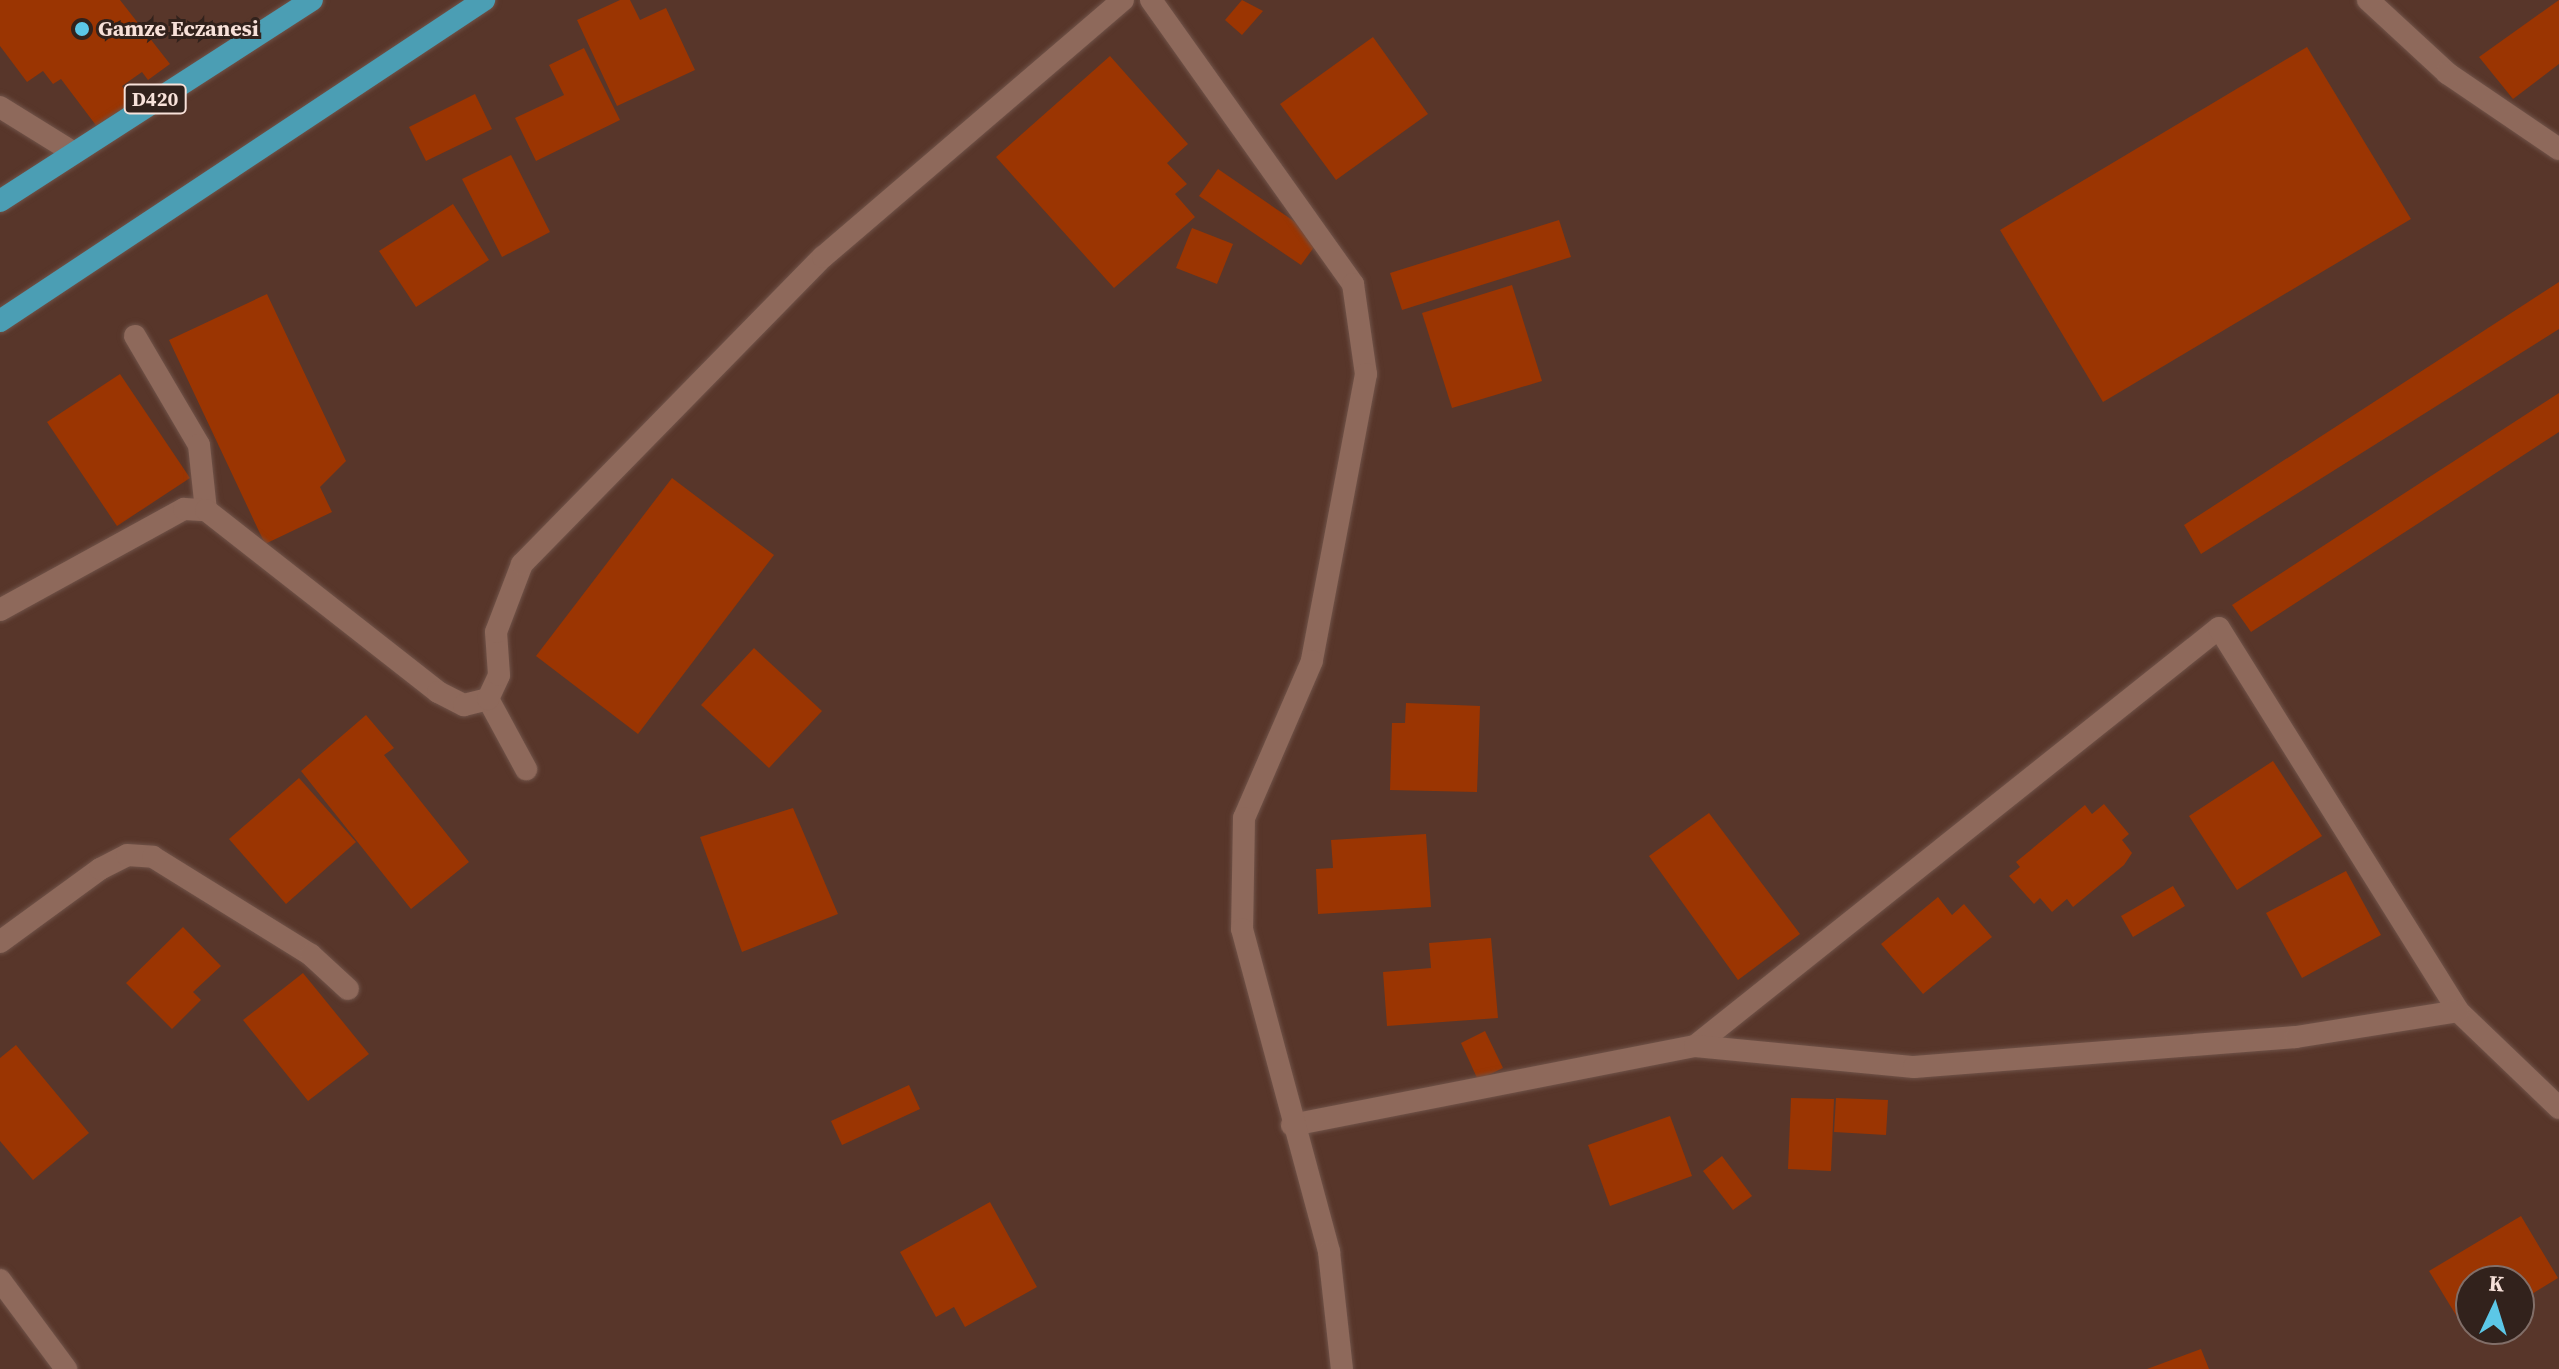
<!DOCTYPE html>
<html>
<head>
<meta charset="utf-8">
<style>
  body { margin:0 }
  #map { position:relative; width:2559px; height:1369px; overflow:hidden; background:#58362a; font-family:"Source Serif 4",serif }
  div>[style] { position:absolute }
  .building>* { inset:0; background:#9b3502 }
  .roads { filter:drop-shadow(0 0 2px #705349) drop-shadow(0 0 2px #705349) }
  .service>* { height:22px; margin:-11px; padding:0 11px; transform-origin:11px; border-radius:11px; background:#8e695b }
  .minor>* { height:22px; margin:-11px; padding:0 11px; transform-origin:11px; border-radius:11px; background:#8e695b }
  .tertiary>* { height:22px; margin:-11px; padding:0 11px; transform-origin:11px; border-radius:11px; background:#8e695b }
  .trunk>* { height:22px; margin:-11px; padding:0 11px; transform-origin:11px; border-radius:11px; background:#4b9eb4 }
  .dots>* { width:22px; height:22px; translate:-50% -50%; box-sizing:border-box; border:4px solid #32221c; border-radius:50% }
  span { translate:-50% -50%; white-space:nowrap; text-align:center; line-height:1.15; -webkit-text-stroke:6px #32221c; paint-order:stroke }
  .shield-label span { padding:2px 6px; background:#32221c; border:2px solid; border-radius:6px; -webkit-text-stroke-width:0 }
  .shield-label { font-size:20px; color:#f7e1d9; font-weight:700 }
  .poi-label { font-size:22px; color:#f7e1d9; font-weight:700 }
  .left { translate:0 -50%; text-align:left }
  .north { position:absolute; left:2455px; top:1265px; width:80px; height:80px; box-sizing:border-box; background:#32221c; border:2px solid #816e68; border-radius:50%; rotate:4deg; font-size:22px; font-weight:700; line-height:32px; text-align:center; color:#f7e1d9 }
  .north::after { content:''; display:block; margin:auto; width:28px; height:36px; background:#5cc7e7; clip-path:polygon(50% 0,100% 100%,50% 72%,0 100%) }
</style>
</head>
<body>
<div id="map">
  <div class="building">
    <i style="clip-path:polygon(0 0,120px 0,170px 64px,148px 80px,142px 72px,122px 86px,133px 102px,98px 128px,61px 79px,53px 84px,43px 71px,27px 82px,0 46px)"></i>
    <i style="clip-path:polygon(620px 0,630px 0,640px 20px,666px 8px,695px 70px,617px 106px,577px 20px)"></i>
    <i style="clip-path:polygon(1242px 0,1263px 11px,1242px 35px,1225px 20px)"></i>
    <i style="clip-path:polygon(2559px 0,2559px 64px,2513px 99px,2479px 57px)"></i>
    <i style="clip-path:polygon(1373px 37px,1428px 114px,1336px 180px,1280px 104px)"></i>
    <i style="clip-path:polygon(2307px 47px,2411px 219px,2103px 402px,2000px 230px)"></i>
    <i style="clip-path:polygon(584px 48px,620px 120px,536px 161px,515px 118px,564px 95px,549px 65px)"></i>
    <i style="clip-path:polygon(1110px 56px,1188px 144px,1167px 163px,1187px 184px,1175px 194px,1195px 217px,1114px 288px,996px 157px)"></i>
    <i style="clip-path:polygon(475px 94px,492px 129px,426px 161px,409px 127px)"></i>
    <i style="clip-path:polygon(511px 155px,550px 232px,502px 257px,462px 179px)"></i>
    <i style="clip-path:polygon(1218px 169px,1320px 239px,1301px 265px,1199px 196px)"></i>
    <i style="clip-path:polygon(453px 204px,489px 260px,416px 307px,379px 251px)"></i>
    <i style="clip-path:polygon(1559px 220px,1571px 257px,1402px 310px,1390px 273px)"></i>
    <i style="clip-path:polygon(1192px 228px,1233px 244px,1217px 284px,1176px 268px)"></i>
    <i style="clip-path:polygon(2559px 282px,2559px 329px,2201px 554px,2184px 525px)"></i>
    <i style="clip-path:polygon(1512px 285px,1542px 381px,1452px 408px,1422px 313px)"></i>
    <i style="clip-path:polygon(267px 294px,346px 461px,320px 487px,332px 512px,265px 544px,169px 340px)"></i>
    <i style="clip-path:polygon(120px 374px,190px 478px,117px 526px,47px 422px)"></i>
    <i style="clip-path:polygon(2559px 393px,2559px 432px,2251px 632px,2232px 605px)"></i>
    <i style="clip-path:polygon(672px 478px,774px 555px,638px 734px,536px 656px)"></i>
    <i style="clip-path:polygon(754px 648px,822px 711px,769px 768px,701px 705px)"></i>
    <i style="clip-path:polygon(1406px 703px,1480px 706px,1477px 792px,1390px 790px,1392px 723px,1405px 723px)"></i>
    <i style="clip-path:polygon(366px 715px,394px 748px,384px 755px,469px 862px,411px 909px,301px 771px)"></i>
    <i style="clip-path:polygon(2273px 761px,2322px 836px,2237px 890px,2189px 816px)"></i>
    <i style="clip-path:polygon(299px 778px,356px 842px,286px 904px,229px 839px)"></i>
    <i style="clip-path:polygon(2104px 804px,2129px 834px,2122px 840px,2132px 853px,2124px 865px,2073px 907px,2067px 899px,2052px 912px,2040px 898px,2034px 904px,2009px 876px,2020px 867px,2016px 862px,2085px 805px,2092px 814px)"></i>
    <i style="clip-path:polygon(793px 808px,838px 914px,742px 952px,700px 837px)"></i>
    <i style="clip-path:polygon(1709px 813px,1800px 934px,1738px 980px,1649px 856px)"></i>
    <i style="clip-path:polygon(1426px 834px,1431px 907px,1318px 914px,1316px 869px,1333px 868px,1331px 840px)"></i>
    <i style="clip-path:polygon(2346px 871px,2381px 935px,2302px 978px,2266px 913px)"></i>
    <i style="clip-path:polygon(2173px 886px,2185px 906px,2133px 937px,2121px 916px)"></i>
    <i style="clip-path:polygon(1938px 897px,1952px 915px,1964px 904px,1992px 937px,1923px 994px,1881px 944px)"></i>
    <i style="clip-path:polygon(183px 927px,221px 966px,193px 992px,201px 1000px,172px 1029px,126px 983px)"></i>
    <i style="clip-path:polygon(1491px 938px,1498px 1018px,1387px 1026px,1383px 972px,1431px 968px,1429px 943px)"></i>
    <i style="clip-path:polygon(303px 973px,369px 1054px,308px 1101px,243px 1020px)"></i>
    <i style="clip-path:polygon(1485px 1031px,1503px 1068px,1478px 1080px,1461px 1043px)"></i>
    <i style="clip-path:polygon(16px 1045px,89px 1133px,33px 1180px,0 1141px,0 1058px)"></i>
    <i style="clip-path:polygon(909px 1085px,920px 1109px,842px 1145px,831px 1121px)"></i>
    <i style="clip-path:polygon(1791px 1098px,1834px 1099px,1831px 1171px,1788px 1169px)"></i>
    <i style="clip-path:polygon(1836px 1098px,1888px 1100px,1886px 1135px,1834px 1132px)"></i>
    <i style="clip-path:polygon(1670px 1116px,1692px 1176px,1610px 1206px,1588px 1145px)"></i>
    <i style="clip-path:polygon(1722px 1156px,1752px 1196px,1733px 1210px,1703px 1171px)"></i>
    <i style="clip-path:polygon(990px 1202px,1037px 1287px,965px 1327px,954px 1307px,936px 1317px,900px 1252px)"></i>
    <i style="clip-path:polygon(2521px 1216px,2558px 1278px,2519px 1302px,2519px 1281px,2471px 1281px,2467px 1333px,2429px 1271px)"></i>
    <i style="clip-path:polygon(2201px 1349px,2209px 1369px,2147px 1369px)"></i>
  </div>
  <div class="roads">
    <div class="service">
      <i style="left:135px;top:336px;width:126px;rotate:59.6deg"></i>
      <i style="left:199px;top:445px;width:65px;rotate:83.9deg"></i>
      <i style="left:488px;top:699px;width:80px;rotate:61.5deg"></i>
      <i style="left:0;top:942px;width:124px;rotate:-36.1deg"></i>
      <i style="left:100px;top:869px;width:30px;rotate:-27deg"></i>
      <i style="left:127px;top:855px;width:26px;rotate:4deg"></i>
      <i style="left:153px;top:857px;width:186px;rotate:31.8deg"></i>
      <i style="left:311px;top:955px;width:50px;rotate:42.6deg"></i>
    </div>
    <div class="minor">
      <i style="left:2368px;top:0;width:108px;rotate:42.7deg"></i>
      <i style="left:2447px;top:73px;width:135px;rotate:34.2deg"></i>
      <i style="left:0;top:107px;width:84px;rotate:31.8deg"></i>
      <i style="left:0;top:610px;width:210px;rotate:-28.8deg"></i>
      <i style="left:184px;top:509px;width:22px;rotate:3deg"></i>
      <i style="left:206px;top:510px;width:295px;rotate:38.1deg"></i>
      <i style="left:438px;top:692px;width:29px;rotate:27deg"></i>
      <i style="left:464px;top:705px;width:25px;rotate:-14deg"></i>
      <i style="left:488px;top:699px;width:26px;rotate:-65deg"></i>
      <i style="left:499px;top:675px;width:43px;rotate:-94deg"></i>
      <i style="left:496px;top:632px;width:73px;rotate:-69.1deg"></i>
      <i style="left:522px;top:564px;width:430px;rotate:-45.6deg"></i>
      <i style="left:823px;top:257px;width:395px;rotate:-40.6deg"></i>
      <i style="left:1695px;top:1046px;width:670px;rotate:-38.58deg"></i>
      <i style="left:2219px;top:628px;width:451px;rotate:58deg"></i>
      <i style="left:2458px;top:1011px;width:140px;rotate:43.8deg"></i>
      <i style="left:1292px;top:1125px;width:411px;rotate:-11.1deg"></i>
      <i style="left:1695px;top:1046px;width:220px;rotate:5.5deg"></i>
      <i style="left:1914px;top:1067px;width:383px;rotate:-4.5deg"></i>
      <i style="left:2296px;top:1037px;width:164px;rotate:-9.1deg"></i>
      <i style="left:0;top:1280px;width:111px;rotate:53.4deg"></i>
    </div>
    <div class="tertiary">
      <i style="left:1151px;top:0;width:349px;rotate:54.6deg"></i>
      <i style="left:1353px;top:284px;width:91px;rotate:81.8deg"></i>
      <i style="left:1366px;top:374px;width:292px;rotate:100.7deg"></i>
      <i style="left:1312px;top:661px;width:171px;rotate:113.4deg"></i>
      <i style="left:1244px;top:818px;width:111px;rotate:91deg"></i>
      <i style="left:1242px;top:929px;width:335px;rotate:74.9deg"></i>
      <i style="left:1329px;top:1252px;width:118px;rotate:83.7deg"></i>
    </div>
    <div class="trunk">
      <i style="left:0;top:201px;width:371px;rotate:-32.8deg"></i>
      <i style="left:0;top:321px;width:581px;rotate:-33.55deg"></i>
    </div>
  </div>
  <div class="dots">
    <i style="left:82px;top:29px;background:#5cc7e7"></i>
  </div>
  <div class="shield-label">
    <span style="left:155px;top:99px">D420</span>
  </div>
  <div class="poi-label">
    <span class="left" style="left:98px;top:29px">Gamze Eczanesi</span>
  </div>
  <div class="north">K</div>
</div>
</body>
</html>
